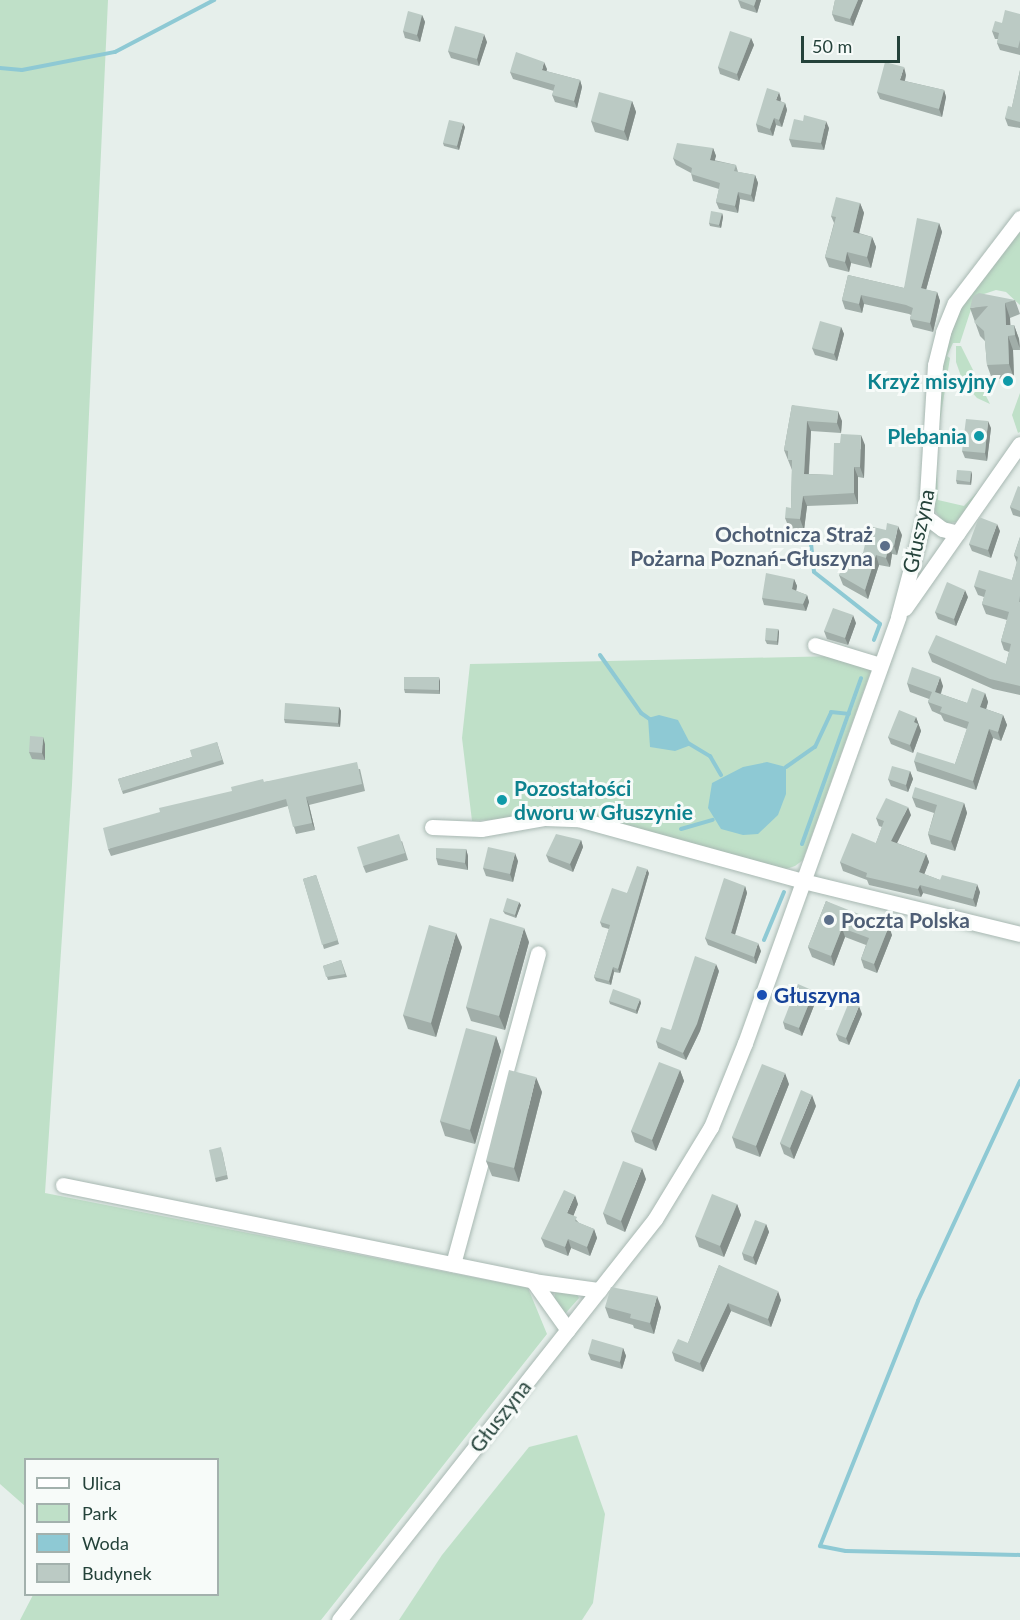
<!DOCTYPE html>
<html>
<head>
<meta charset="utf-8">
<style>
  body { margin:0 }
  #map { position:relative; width:1020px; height:1620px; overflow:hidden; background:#e6efeb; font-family:Lato,sans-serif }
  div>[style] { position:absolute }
  .green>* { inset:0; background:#bfe0c8 }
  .water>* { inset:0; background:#8ec9d4 }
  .stream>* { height:4px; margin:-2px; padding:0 2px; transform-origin:2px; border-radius:2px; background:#8ec9d4 }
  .roads { filter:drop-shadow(0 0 2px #a8b8b2) drop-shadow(0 0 2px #a8b8b2) }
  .minor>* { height:15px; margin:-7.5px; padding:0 7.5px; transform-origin:7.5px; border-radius:7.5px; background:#fff }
  .wall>* { inset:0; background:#a1aea9 }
  .shaded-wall>* { inset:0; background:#838d89 }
  .building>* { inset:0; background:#bbcac4 }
  .dots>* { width:16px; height:16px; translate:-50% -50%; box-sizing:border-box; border:3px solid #f7fbf9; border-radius:50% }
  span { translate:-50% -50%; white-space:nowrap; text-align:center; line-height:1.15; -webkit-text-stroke:6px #f7fbf9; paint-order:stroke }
  .culture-label { font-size:21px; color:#0d838f; font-weight:700 }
  .right { translate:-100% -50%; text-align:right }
  .left { translate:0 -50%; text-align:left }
  .street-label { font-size:21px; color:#24423a }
  .service-label { font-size:21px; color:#4e5e75; font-weight:700 }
  .transit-label { font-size:21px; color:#164399; font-weight:700 }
  .legend { position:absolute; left:24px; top:1458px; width:195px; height:138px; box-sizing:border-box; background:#f7fbf9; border:2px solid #a3b1ad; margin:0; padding:8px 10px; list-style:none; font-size:18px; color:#24423a }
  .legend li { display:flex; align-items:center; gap:12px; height:30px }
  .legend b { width:30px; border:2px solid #a3b1ad }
  .scale { position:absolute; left:801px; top:36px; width:99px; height:27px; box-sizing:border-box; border:3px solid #24423a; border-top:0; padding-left:8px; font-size:18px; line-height:21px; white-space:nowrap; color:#24423a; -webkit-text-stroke:4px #f7fbf9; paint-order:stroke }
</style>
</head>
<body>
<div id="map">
  <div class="green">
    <i style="clip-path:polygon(0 0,108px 0,72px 785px,45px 1193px,528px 1288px,547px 1334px,321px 1620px,20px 1620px,33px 1595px,218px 1594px,218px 1460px,26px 1460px,25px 1506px,0 1484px)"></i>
    <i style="clip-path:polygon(1020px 230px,1020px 305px,1006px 292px,996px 290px,975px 297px,960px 343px,953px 343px,947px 356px,950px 358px,936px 446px,938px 500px,964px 506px,986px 483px,956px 522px,944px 524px,931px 505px,934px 431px,945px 350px,960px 308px)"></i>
    <i style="clip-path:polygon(956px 346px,961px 346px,990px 404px,977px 398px,963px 382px,956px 362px)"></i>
    <i style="clip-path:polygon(1020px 393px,1020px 432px,1018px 433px,1012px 415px)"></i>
    <i style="clip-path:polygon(838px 656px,873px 665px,803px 860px,795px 866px,786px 869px,579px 814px,472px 821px,462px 738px,470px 664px)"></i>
    <i style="clip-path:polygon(556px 1290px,577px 1294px,579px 1298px,564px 1315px,554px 1299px)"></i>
    <i style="clip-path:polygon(577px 1435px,605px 1514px,593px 1603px,582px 1620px,399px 1620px,442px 1555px,529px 1447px)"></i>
  </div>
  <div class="water">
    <i style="clip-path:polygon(659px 715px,678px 720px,691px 745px,675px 751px,650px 747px,648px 718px)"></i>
    <i style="clip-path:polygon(767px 762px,786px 767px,786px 794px,778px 815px,758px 834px,743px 835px,721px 829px,708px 808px,712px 783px,743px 767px)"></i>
  </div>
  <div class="stream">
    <i style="left:0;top:68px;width:22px;rotate:5deg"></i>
    <i style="left:22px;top:70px;width:95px;rotate:-11deg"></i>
    <i style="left:115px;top:52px;width:112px;rotate:-27.7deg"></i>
    <i style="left:810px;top:534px;width:38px;rotate:84deg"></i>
    <i style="left:814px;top:572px;width:84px;rotate:38.2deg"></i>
    <i style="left:880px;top:624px;width:17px;rotate:111deg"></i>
    <i style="left:600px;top:655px;width:71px;rotate:54.7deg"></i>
    <i style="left:641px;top:713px;width:12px;rotate:35deg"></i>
    <i style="left:688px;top:743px;width:26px;rotate:31deg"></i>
    <i style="left:710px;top:756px;width:22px;rotate:60deg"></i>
    <i style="left:786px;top:767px;width:35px;rotate:-35deg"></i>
    <i style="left:815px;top:747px;width:38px;rotate:-65deg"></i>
    <i style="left:831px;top:712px;width:18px;rotate:6deg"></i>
    <i style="left:681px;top:829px;width:33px;rotate:-16deg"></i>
    <i style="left:802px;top:844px;width:176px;rotate:-70.4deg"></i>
    <i style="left:764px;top:940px;width:52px;rotate:-67.4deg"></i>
    <i style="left:1020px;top:1081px;width:242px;rotate:114.9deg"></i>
    <i style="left:918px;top:1301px;width:264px;rotate:111.8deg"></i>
    <i style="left:820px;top:1546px;width:26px;rotate:11deg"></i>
    <i style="left:846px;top:1551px;width:174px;rotate:1.3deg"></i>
  </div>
  <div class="roads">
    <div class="minor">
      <i style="left:925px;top:516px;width:21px;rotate:37deg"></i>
      <i style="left:942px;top:529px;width:16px;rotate:14deg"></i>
      <i style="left:905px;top:608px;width:200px;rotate:-55deg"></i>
      <i style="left:815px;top:645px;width:68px;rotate:17.1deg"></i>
      <i style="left:432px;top:827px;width:49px;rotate:2.3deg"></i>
      <i style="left:481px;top:829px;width:65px;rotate:-9.8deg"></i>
      <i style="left:545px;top:818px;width:33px;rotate:2deg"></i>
      <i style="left:578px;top:819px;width:233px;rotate:15.4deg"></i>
      <i style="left:803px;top:881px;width:223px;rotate:13.7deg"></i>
      <i style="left:63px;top:1185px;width:480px;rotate:11.5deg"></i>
      <i style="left:533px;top:1281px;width:67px;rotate:7.8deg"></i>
      <i style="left:453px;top:1264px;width:322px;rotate:-74.7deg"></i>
      <i style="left:533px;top:1281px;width:60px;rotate:54.5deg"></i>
      <i style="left:339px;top:1620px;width:511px;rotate:-51.76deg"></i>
      <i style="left:655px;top:1219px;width:108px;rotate:-58.7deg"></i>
      <i style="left:711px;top:1127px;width:91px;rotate:-68deg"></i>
      <i style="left:745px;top:1043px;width:453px;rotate:-70.2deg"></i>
      <i style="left:898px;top:617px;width:109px;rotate:-75.1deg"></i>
      <i style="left:926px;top:512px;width:147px;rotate:-86.5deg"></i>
      <i style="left:935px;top:365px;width:34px;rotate:-76deg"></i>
      <i style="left:943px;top:332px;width:31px;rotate:-68deg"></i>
      <i style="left:955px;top:303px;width:107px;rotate:-52.6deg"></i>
    </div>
  </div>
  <div class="wall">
    <i style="clip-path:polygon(738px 0,761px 0,757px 13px,741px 8px)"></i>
    <i style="clip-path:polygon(835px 0,863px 0,853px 26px,835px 21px,832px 14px)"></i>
    <i style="clip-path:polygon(1020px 14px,1020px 55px,1000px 50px,997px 43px,998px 39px,995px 39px,992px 31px,1002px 23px)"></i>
    <i style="clip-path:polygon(422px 15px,425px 22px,420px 42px,405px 38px,403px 31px)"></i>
    <i style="clip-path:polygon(751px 38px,754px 45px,739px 81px,720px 74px,718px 67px)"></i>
    <i style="clip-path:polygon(487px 42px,479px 66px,451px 58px,448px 51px)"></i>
    <i style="clip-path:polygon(547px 69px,546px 71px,580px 80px,582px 87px,577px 108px,555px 102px,552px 95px,554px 91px,513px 79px,510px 72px)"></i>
    <i style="clip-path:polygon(1020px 70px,1020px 128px,1008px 126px,1005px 118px,1012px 107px)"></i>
    <i style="clip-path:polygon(906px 75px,905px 81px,944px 90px,946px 97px,942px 117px,880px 99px,877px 92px)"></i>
    <i style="clip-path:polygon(781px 99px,780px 101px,785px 103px,787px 110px,782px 127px,776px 125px,773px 136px,758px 132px,756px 124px)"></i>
    <i style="clip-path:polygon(632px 101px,636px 112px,628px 141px,595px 132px,591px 121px)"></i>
    <i style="clip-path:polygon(465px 127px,459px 150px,444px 146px,443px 143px)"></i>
    <i style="clip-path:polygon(829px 128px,824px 150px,792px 147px,789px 139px)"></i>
    <i style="clip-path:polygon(713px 148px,716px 156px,714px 160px,736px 165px,738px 172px,755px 175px,758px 183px,754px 202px,740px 199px,738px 213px,719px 209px,716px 202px,719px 189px,693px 181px,691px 173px,676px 165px,673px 158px)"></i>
    <i style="clip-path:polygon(860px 203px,864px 213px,859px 233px,872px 237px,876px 247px,871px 268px,851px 263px,849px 272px,829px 267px,825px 257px,834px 223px,831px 216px)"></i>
    <i style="clip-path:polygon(722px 213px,723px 217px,721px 228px,710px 226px,709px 223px)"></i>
    <i style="clip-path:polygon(939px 223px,942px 232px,926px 290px,937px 292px,940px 301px,933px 332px,913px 327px,910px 319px,911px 315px,909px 314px,864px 304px,862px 313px,845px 309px,842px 300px,848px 275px,904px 288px)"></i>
    <i style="clip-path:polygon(1015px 300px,1020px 314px,1010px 318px,1010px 325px,1014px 325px,1019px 339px,1020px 350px,1013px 350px,1014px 378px,992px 379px,987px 365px,985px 341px,980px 336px,970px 308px)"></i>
    <i style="clip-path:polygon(841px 327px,844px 334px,837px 361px,815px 355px,812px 348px)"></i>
    <i style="clip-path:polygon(792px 405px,842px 421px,841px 433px,811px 431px,809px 474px,833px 475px,865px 445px,864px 478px,858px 477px,858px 504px,807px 506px,804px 530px,789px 528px,785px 518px,791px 508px,792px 470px,784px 450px)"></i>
    <i style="clip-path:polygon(991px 428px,987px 461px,965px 458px,962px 451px)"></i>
    <i style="clip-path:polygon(971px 471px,972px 475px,971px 485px,957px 484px,956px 480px)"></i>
    <i style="clip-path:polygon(1020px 487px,1020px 517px,1013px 515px,1010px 507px)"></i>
    <i style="clip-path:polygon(1000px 531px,991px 558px,972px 551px,969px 544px)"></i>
    <i style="clip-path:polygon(902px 535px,897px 555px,892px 554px,890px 567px,879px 565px,868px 599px,843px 585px,839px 575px,851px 567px,863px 553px)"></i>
    <i style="clip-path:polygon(1020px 537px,1020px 695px,993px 689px,932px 662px,928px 652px,1006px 664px,1009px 652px,1004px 650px,1001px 641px,1007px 620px,986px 614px,982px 604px,984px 597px,978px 595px,974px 586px,1012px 580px,1017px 563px,1014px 555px)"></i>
    <i style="clip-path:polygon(794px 579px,797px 586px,796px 591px,807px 595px,809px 602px,806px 611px,764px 605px,762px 598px)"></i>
    <i style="clip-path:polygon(968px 597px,956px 626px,938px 619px,935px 612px)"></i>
    <i style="clip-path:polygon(856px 623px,848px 645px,827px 639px,824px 631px)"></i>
    <i style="clip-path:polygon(778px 629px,779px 632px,778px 645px,767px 644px,765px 640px)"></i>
    <i style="clip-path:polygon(440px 681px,440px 694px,405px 693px,404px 689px)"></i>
    <i style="clip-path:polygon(907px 683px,943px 686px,941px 694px,967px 703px,985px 693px,988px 702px,986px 709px,1003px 715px,1007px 725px,1001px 741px,993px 738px,976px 790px,917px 771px,914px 761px,955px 764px,967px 729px,944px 721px,941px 715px,932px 711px,928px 702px,929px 699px,910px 692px)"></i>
    <i style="clip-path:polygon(339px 707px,341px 711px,340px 727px,285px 723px,284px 719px)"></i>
    <i style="clip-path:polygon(916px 717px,921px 731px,913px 753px,891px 744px,888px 737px)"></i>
    <i style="clip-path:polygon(217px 742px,224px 764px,123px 794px,118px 779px,192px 757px)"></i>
    <i style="clip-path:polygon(45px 744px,45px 760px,32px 759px,29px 752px)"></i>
    <i style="clip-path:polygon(360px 769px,365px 791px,309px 805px,315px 830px,296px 834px,288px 806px,111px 856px,108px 849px,264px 782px)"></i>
    <i style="clip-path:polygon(910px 771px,913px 779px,908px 792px,891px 786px,888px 779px)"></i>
    <i style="clip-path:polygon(912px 797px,964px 803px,967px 813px,955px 851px,931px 844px,928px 834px,934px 813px,916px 807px)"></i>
    <i style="clip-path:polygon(911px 815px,897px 843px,926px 854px,929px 862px,924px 874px,940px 880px,980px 892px,976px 907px,923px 893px,921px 897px,869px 885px,867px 880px,843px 871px,840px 862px,876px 843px,882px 827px,879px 826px,876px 818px)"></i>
    <i style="clip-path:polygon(581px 840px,583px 847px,573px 872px,549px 862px,546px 855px)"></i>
    <i style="clip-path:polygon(402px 841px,408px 860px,366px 873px,363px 866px)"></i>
    <i style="clip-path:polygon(466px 849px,468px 856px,468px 870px,438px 865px,436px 858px)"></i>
    <i style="clip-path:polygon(518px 861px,513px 882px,486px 876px,483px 868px)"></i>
    <i style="clip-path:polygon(649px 873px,620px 973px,614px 972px,611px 985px,596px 981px,594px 977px,609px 929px,602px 927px,600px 922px,627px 893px)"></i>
    <i style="clip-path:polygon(316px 875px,339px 944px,324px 949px,303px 879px)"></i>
    <i style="clip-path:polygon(745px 886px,747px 893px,735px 935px,761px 951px,756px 964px,708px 945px,705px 938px)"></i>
    <i style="clip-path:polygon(826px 901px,892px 935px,877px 973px,864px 968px,861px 959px,866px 945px,845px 937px,834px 966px,812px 957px,808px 947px)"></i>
    <i style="clip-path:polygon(521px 905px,516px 918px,505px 914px,503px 911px)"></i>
    <i style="clip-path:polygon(529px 942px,505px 1030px,471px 1021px,466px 1007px)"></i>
    <i style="clip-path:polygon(462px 947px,436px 1037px,408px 1029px,403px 1015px)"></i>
    <i style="clip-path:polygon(341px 960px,347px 977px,328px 980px,323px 966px)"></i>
    <i style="clip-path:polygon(719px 971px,700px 1031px,686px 1060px,658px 1048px,656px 1041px,671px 1030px)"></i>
    <i style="clip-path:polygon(814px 991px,817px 998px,802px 1036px,785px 1029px,783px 1022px)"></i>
    <i style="clip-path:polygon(609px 1001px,641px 1003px,637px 1014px,610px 1004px)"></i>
    <i style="clip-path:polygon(862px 1014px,849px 1045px,839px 1041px,836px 1034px)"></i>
    <i style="clip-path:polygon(496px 1036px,501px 1051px,475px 1144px,445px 1136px,440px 1121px)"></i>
    <i style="clip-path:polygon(680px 1070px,684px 1081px,656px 1151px,635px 1142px,631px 1131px)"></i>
    <i style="clip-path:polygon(789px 1084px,760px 1157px,736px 1148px,732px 1137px)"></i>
    <i style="clip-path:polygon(542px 1092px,519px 1182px,492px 1176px,486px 1161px)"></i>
    <i style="clip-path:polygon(816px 1106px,794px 1159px,784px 1154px,780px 1143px)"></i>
    <i style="clip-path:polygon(222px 1151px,228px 1179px,216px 1182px,215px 1178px)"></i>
    <i style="clip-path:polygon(646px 1179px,625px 1232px,607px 1224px,603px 1213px)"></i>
    <i style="clip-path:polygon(578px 1204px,573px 1216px,579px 1223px,594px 1229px,597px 1238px,590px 1256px,571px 1248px,568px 1256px,545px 1247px,541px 1238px)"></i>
    <i style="clip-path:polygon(737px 1204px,741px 1215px,724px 1257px,699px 1247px,695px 1236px)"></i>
    <i style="clip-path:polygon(766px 1224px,769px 1232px,756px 1265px,744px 1260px,742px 1253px)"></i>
    <i style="clip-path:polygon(719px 1265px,781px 1300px,771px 1327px,731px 1311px,703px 1372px,675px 1361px,672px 1352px,688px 1343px)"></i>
    <i style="clip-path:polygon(605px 1307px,661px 1307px,654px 1334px,634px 1328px,633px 1325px,609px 1318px)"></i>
    <i style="clip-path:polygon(623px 1348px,626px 1356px,622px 1369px,591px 1360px,588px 1353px)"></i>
  </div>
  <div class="shaded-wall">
    <i style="clip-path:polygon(756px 0,761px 0,757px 13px,754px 6px)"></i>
    <i style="clip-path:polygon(858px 0,863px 0,853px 26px,850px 19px)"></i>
    <i style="clip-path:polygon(422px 15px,425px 22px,420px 42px,417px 35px)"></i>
    <i style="clip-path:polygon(484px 34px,487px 42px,479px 66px,477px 59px)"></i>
    <i style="clip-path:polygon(751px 38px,754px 45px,739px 81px,737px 74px)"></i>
    <i style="clip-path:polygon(544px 62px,547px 69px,545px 77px,542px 70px)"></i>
    <i style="clip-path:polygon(904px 67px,906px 75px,903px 87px,900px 80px)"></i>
    <i style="clip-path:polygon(580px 80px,582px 87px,577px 108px,574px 101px)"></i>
    <i style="clip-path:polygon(944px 90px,946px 97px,942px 117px,939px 109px)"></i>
    <i style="clip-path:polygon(779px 92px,781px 99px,779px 107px,776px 100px)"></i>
    <i style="clip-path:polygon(632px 101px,636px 112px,628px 141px,624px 131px)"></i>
    <i style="clip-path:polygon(785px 103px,787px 110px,782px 127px,779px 120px)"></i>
    <i style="clip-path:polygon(774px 118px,776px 125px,773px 136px,770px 129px)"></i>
    <i style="clip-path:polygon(826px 121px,829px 128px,824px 150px,821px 143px)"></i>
    <i style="clip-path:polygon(463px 123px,465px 127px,459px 150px,457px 146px)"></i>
    <i style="clip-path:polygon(713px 148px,716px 156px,713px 167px,710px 160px)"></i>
    <i style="clip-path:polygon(755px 175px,758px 183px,754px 202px,751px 195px)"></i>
    <i style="clip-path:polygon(738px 192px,740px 199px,738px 213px,735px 206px)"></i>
    <i style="clip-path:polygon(860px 203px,864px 213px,857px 242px,853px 232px)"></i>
    <i style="clip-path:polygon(722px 213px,723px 217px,721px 228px,719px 225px)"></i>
    <i style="clip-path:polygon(939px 223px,942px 232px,924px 297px,921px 288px)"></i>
    <i style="clip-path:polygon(872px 237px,876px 247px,871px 268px,867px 257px)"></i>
    <i style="clip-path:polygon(847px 252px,851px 263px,849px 272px,845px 262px)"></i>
    <i style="clip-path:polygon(937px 292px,940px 301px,933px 332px,930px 323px)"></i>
    <i style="clip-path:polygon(861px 295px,864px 304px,862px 313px,859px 304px)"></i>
    <i style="clip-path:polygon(1005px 303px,1010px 318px,1011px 335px,1006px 325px)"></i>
    <i style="clip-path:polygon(1014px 325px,1019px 339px,1020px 349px,1015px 335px)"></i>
    <i style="clip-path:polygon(841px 327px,844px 334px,837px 361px,834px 354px)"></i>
    <i style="clip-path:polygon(1008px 336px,1013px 350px,1014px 378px,1009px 364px)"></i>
    <i style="clip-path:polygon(838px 411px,842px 421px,841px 433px,837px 423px)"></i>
    <i style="clip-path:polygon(807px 421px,811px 431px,808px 484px,804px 474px)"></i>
    <i style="clip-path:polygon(988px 421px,991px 428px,987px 461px,985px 453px)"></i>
    <i style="clip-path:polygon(861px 435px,865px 445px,864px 478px,860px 467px)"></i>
    <i style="clip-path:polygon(854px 467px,858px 477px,858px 504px,854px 493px)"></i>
    <i style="clip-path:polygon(971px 471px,972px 475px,971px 485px,970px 482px)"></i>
    <i style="clip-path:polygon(803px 496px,807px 506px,804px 530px,800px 519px)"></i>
    <i style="clip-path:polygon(997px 524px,1000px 531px,991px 558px,988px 550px)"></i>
    <i style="clip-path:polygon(898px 526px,902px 535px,897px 555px,894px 546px)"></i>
    <i style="clip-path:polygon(889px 545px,892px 554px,890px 567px,886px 558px)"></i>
    <i style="clip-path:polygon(876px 555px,879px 565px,868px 599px,865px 590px)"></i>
    <i style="clip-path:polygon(794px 579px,797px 586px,795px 597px,792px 589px)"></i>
    <i style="clip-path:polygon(965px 590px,968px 597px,956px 626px,954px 619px)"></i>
    <i style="clip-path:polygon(807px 595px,809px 602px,806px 611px,803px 604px)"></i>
    <i style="clip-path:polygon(853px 615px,856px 623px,848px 645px,845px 638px)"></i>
    <i style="clip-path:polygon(778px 629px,779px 632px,778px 645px,777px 641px)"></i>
    <i style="clip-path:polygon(439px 677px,440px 681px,440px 694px,439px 690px)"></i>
    <i style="clip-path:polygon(940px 677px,943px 686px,938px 701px,935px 692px)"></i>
    <i style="clip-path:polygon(985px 693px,988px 702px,984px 717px,980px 707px)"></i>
    <i style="clip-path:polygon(339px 707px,341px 711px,340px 727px,338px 723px)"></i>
    <i style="clip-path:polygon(1003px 715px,1007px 725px,1001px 741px,998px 732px)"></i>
    <i style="clip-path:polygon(916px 717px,921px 731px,913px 753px,910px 745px,914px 722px)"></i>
    <i style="clip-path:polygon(989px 729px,993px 738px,976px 790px,973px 781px)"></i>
    <i style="clip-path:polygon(43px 737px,45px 744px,45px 760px,42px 753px)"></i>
    <i style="clip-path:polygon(910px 771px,913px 779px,908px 792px,906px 785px)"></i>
    <i style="clip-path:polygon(306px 797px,309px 805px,315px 830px,312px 823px)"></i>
    <i style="clip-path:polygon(964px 803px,967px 813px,955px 851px,951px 841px)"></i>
    <i style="clip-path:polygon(908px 807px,911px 815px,894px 849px,891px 841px)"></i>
    <i style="clip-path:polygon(581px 840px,583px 847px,573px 872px,570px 864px)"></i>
    <i style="clip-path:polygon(466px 849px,468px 856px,468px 870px,465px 863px)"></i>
    <i style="clip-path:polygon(515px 853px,518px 861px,513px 882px,510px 874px)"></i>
    <i style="clip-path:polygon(926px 854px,929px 862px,922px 880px,919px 872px)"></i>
    <i style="clip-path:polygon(647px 869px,649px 873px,620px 973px,618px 969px)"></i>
    <i style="clip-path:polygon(977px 884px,980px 892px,976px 907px,973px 899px)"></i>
    <i style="clip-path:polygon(920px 885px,923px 893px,921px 897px,918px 889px)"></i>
    <i style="clip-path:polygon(745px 886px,747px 893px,733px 941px,731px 933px)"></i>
    <i style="clip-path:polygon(519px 902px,521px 905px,516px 918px,515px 915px)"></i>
    <i style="clip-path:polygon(889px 926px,892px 935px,877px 973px,874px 964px)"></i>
    <i style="clip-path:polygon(524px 928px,529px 942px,505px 1030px,499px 1016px)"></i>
    <i style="clip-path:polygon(842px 928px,845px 937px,834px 966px,831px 956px)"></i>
    <i style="clip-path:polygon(456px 933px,462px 947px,436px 1037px,431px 1023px)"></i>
    <i style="clip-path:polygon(758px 943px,761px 951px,756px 964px,754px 957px)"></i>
    <i style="clip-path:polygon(716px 964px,719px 971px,700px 1031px,686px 1060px,683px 1053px)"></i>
    <i style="clip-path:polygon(613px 967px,614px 972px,611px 985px,609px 981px)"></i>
    <i style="clip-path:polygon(814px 991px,817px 998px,802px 1036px,799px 1028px)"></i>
    <i style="clip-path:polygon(640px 999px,641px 1003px,637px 1014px,636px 1010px)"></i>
    <i style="clip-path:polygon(859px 1006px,862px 1014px,849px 1045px,846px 1038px)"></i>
    <i style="clip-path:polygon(496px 1036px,501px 1051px,475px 1144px,470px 1130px)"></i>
    <i style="clip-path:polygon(680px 1070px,684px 1081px,656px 1151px,652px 1140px)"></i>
    <i style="clip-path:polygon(785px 1073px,789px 1084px,760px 1157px,756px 1146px)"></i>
    <i style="clip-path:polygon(536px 1077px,542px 1092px,519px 1182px,514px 1168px)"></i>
    <i style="clip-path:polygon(812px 1095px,816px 1106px,794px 1159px,790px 1148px)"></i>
    <i style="clip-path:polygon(642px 1168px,646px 1179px,625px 1232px,621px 1221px)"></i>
    <i style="clip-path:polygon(575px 1195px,578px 1204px,571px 1222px,567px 1213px)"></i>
    <i style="clip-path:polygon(737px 1204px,741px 1215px,724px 1257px,720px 1246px)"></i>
    <i style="clip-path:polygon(766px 1224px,769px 1232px,756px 1265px,753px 1257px)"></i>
    <i style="clip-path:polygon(594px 1229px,597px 1238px,590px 1256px,587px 1247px)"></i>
    <i style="clip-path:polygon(568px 1239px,571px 1248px,568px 1256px,565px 1247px)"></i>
    <i style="clip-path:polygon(778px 1291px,781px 1300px,771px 1327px,768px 1319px)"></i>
    <i style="clip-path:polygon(657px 1296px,661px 1307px,654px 1334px,650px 1323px)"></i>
    <i style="clip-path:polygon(728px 1303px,731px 1311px,703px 1372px,700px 1363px)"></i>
    <i style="clip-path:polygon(623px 1348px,626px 1356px,622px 1369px,620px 1362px)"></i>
  </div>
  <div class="building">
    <i style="clip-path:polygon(738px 0,756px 0,754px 6px)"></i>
    <i style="clip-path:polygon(835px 0,858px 0,850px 19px,832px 14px)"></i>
    <i style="clip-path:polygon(1005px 10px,1020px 14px,1020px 40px,1018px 48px,997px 43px,999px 33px,992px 31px,995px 21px,1002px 23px)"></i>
    <i style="clip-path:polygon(408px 11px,422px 15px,417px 35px,403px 31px)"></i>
    <i style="clip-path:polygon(455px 26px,484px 34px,477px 59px,448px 51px)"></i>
    <i style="clip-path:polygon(730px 31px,751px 38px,737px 74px,718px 67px)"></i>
    <i style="clip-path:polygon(516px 52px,544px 62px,542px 70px,580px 80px,574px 101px,552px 95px,555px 85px,510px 72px)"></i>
    <i style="clip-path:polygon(885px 62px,904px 67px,900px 80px,944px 90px,939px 109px,877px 92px)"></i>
    <i style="clip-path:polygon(1020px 70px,1020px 122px,1005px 118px,1008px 106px,1012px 107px)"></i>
    <i style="clip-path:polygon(767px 88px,779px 92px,776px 100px,785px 103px,779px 120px,774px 118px,770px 129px,756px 124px)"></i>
    <i style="clip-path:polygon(599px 92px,632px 101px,624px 131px,591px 121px)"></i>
    <i style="clip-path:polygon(804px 115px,826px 121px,821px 143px,789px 139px,794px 119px,803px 121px)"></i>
    <i style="clip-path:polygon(449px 120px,463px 123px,457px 146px,443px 143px)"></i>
    <i style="clip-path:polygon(677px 143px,713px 148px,710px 160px,736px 165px,734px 171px,755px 175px,751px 195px,738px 192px,735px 206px,716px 202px,720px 183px,691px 174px,692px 168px,673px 158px)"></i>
    <i style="clip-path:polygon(836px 197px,860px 203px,853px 232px,872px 237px,867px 257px,847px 252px,845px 262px,825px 257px,836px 217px,831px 216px)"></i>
    <i style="clip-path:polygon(711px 211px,722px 213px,719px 225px,709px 223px)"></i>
    <i style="clip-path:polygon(917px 218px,939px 223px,921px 288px,937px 292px,930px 323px,910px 319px,913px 308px,906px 305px,861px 295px,859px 304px,842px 300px,848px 275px,904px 288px)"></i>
    <i style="clip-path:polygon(979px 293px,1015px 300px,1005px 303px,1006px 325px,1014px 325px,1015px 335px,1008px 336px,1009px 364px,987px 365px,984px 331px,974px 322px,988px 306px,970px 308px,973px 296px)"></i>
    <i style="clip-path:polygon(820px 321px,841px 327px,834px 354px,812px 348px)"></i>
    <i style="clip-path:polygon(792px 405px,838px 411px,837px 423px,807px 421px,804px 474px,833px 475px,834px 443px,840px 443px,841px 434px,861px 435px,860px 467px,854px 467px,854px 493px,803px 496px,800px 519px,785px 518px,786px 507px,791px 508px,792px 460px,788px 460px,788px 451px,784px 450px)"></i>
    <i style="clip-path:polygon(966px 419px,988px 421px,985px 453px,962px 451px)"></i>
    <i style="clip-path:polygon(957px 470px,971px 471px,970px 482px,956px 480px)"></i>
    <i style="clip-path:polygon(1018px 486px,1020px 487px,1020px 511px,1010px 507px)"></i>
    <i style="clip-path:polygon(979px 517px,997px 524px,988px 550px,969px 544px)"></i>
    <i style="clip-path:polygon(887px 523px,898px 526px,894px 546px,889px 545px,886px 558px,876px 555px,865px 590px,839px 575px,843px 564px,851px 567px,854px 556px,863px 553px,869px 526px,886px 530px)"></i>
    <i style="clip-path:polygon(1020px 537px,1020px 596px,1019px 602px,1020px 602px,1020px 686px,990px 679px,928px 652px,936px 635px,1006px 664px,1011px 644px,1001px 641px,1009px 612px,982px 604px,986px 590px,974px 586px,979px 570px,1012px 580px,1018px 557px,1014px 555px)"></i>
    <i style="clip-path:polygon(766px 573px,794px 579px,792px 589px,807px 595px,803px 604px,762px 598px)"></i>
    <i style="clip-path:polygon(947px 582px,965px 590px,954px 619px,935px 612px)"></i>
    <i style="clip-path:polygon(833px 608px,853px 615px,845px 638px,824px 631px)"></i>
    <i style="clip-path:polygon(766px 628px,778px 629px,777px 641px,765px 640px)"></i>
    <i style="clip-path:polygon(912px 667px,940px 677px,935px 692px,967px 703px,972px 688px,985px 693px,980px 707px,1003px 715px,998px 732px,989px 729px,973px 781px,914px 761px,917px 752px,955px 764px,969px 722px,940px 712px,942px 707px,928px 702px,932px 692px,907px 683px)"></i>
    <i style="clip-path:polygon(404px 677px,439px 677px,439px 690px,404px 689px)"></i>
    <i style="clip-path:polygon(285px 703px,339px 707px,338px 723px,284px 719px)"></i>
    <i style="clip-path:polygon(899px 710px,916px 717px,914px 722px,918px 724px,910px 745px,888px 737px)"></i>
    <i style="clip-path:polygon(30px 736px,43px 737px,42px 753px,29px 752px)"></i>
    <i style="clip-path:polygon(217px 742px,222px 760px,122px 791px,118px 779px,192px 757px,190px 750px)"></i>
    <i style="clip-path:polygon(357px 762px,362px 784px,306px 797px,312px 823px,293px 827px,286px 799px,108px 849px,103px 828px,160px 812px,159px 808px,232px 791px,231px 787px,263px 779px,264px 782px)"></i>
    <i style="clip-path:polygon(892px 766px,910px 771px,906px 785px,888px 779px)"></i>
    <i style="clip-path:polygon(915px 787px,964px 803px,951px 841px,928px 834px,937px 805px,912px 797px)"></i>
    <i style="clip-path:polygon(886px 798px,908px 807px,891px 841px,926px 854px,919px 872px,940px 880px,942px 875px,977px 884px,973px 899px,920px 885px,918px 889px,866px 877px,867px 873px,840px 862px,852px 833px,876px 843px,884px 821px,876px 818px)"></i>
    <i style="clip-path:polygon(399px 834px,405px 853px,363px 866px,357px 847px)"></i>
    <i style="clip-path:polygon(556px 834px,581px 840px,570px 864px,546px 855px)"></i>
    <i style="clip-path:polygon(488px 847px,515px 853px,510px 874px,483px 868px)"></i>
    <i style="clip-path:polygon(436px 848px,466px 849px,465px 863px,436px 858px)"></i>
    <i style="clip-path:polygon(637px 866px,647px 869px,618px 969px,613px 967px,609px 981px,594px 977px,610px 925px,600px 922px,612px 888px,627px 893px)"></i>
    <i style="clip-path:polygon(316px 875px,338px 940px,322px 945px,303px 879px)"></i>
    <i style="clip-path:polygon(724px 878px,745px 886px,731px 933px,758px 943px,754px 957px,705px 938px)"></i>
    <i style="clip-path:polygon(507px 898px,519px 902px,515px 915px,503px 911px)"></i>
    <i style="clip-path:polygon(826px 901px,889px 926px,874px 964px,861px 959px,869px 938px,842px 928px,831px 956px,808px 947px)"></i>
    <i style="clip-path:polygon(490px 918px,524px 928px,499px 1016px,466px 1007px)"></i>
    <i style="clip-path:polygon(429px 925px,456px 933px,431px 1023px,403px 1015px)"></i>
    <i style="clip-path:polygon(695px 956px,716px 964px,697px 1024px,683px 1053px,656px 1041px,661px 1027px,671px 1030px)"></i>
    <i style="clip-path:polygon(341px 960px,345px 974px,326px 977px,323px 966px)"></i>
    <i style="clip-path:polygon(798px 984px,814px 991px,799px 1028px,783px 1022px)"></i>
    <i style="clip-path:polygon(613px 989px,640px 999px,636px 1010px,609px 1001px)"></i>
    <i style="clip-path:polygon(849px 1002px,859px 1006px,846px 1038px,836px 1034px)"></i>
    <i style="clip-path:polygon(466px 1028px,496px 1036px,470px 1130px,440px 1121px)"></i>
    <i style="clip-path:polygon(659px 1062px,680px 1070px,652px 1140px,631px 1131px)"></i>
    <i style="clip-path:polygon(762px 1064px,785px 1073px,756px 1146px,732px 1137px)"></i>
    <i style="clip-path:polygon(509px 1070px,536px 1077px,514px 1168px,486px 1161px)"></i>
    <i style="clip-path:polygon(801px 1090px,812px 1095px,790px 1148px,780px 1143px)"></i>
    <i style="clip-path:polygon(221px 1147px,227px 1175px,215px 1178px,209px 1150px)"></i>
    <i style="clip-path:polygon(623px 1161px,642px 1168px,621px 1221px,603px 1213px)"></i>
    <i style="clip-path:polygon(564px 1190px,575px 1195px,567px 1213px,577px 1217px,575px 1221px,594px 1229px,587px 1247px,568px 1239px,565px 1247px,541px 1238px)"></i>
    <i style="clip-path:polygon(712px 1194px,737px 1204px,720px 1246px,695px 1236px)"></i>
    <i style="clip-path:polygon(755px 1220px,766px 1224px,753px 1257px,742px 1253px)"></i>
    <i style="clip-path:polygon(719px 1265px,778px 1291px,768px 1319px,728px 1303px,700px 1363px,672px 1352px,678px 1339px,688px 1343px)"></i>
    <i style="clip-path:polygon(611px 1287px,657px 1296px,650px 1323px,630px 1318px,631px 1314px,605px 1307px)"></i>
    <i style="clip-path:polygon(592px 1339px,623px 1348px,620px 1362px,588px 1353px)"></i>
  </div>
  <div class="dots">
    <i style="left:1008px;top:381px;background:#0f9aa8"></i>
    <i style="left:979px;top:436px;background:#0f9aa8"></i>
    <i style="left:885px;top:546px;background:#5c6f8a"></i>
    <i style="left:502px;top:800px;background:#0f9aa8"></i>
    <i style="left:829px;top:920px;background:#5c6f8a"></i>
    <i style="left:762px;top:995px;background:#1a4fb4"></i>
  </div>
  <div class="culture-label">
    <span class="right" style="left:996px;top:381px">Krzyż misyjny</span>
    <span class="right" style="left:967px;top:436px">Plebania</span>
    <span class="left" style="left:514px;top:800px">Pozostałości<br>dworu w Głuszynie</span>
  </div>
  <div class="street-label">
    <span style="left:918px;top:531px;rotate:-78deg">Głuszyna</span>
    <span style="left:500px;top:1416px;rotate:-52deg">Głuszyna</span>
  </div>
  <div class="service-label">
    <span class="right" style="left:873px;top:546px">Ochotnicza Straż<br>Pożarna Poznań-Głuszyna</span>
    <span class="left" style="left:841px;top:920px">Poczta Polska</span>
  </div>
  <div class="transit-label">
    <span class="left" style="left:774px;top:995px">Głuszyna</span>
  </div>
  <ul class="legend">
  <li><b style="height:8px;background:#fff"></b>Ulica</li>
  <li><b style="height:16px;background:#bfe0c8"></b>Park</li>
  <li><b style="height:16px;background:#8ec9d4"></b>Woda</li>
  <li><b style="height:16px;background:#bbcac4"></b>Budynek</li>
  </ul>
  <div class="scale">50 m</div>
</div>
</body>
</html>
